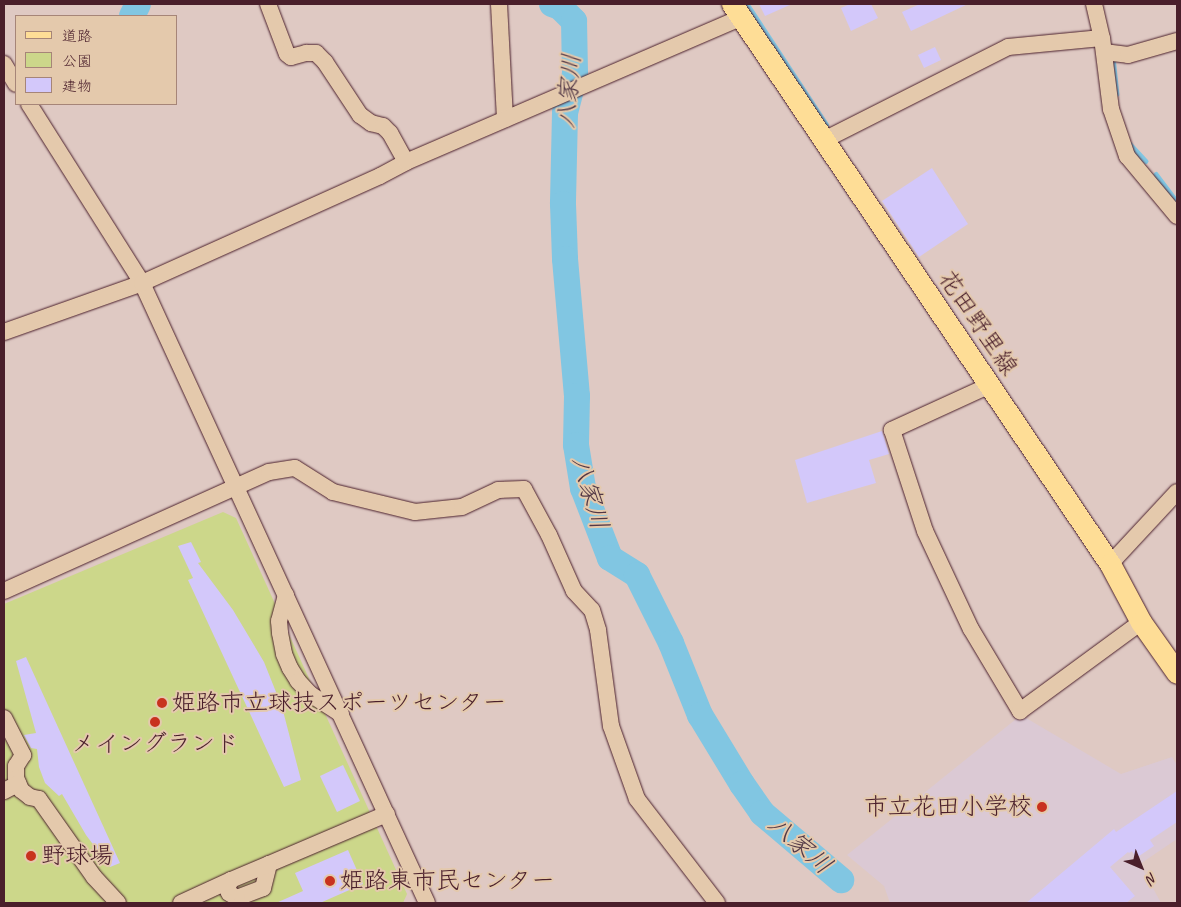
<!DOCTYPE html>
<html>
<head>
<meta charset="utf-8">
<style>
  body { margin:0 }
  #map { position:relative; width:1181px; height:907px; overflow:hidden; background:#dfc9c3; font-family:Caveat,"Klee One",sans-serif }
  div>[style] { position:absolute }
  .built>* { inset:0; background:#dbc9d4 }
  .green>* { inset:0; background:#ccd78a }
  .stream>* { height:4.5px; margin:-2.25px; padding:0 2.25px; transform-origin:2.25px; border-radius:2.25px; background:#81c6e2 }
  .river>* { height:26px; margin:-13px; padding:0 13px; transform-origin:13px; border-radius:13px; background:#81c6e2 }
  .building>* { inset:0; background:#d3c8fa }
  .roads { filter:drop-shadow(0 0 1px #4a1f2b) drop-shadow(0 0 1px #4a1f2b) }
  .minor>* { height:16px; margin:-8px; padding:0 8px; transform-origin:8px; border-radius:8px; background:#e4c9ac }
  .major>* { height:21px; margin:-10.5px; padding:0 10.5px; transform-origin:10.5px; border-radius:10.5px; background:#fedd96 }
  .dots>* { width:14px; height:14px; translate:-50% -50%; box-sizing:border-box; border:2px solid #e4c9ac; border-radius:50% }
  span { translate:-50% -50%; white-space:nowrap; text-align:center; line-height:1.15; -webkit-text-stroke:4px #e4c9ac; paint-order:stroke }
  .street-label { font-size:24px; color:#4a1f2b }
  .poi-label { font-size:24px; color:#4a1f2b }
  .left { translate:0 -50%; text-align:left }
  .right { translate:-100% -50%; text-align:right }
  .water-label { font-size:25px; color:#523846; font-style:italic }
  .frame { position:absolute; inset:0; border:5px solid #4a1f2b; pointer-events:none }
  .legend { position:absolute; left:15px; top:15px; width:162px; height:90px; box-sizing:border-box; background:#e4c9ac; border:1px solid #a68578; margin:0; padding:6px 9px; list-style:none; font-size:15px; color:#4a1f2b }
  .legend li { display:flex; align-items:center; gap:10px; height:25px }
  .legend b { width:25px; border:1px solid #a68578 }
  .north { position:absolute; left:1116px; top:842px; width:50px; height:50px; -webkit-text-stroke:4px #e4c9ac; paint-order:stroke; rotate:136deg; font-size:14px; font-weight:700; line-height:20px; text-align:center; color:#4a1f2b }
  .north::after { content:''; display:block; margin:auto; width:18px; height:22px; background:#4a1f2b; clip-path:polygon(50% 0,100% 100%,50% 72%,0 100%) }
</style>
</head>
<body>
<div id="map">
  <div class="built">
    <i style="clip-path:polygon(1021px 715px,1121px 774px,1172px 757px,1177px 765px,1177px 839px,1140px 864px,1161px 903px,890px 903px,884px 886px,847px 855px)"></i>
  </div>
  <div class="green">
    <i style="clip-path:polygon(223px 512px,236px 518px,407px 894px,403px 903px,4px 903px,4px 604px)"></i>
  </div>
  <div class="stream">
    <i style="left:747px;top:4px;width:144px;rotate:56.6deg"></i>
    <i style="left:1113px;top:57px;width:37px;rotate:84deg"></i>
    <i style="left:1130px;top:144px;width:23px;rotate:47deg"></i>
    <i style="left:1156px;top:174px;width:35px;rotate:53deg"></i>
  </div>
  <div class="river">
    <i style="left:552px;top:4px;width:9px;rotate:21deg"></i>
    <i style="left:560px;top:7px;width:20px;rotate:45deg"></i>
    <i style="left:574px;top:21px;width:53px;rotate:88.9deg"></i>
    <i style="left:575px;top:74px;width:40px;rotate:104.4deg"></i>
    <i style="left:565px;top:113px;width:91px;rotate:91.3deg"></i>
    <i style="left:563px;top:204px;width:55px;rotate:87.9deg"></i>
    <i style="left:565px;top:259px;width:138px;rotate:85deg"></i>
    <i style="left:577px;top:396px;width:49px;rotate:91.2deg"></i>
    <i style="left:576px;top:445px;width:44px;rotate:80.8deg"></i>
    <i style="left:583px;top:488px;width:75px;rotate:68.9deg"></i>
    <i style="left:610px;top:558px;width:32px;rotate:32deg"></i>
    <i style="left:637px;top:575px;width:76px;rotate:63.4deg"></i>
    <i style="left:671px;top:643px;width:78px;rotate:68.1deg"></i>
    <i style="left:700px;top:715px;width:81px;rotate:58.7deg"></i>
    <i style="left:742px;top:784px;width:35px;rotate:55deg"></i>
    <i style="left:762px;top:813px;width:104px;rotate:40.3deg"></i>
    <i style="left:132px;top:16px;width:13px;rotate:-63deg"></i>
  </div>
  <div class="building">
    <i style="clip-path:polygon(759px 4px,792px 4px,765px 16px)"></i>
    <i style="clip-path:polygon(850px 4px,871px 4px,878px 18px,851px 31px,841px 8px)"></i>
    <i style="clip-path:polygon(920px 4px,968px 4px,911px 31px,902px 12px)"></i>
    <i style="clip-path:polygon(935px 47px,941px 60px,924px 68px,918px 55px)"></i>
    <i style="clip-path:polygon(932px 168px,968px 224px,919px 257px,882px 201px)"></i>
    <i style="clip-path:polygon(882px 431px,889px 454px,869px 460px,876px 483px,807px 503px,795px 460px)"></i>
    <i style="clip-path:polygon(191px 542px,201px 562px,198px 563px,233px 610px,264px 662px,282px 707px,301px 780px,284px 787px,188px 580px,193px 578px,178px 546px)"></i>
    <i style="clip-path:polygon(26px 657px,120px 863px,110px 867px,86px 835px,62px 794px,59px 796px,45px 783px,39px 767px,37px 749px,31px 748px,24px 735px,36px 733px,16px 661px)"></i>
    <i style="clip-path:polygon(343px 765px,360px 801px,337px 812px,320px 776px)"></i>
    <i style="clip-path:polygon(1177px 791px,1177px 822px,1150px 840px,1154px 846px,1136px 858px,1132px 851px,1129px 853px,1128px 852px,1110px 867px,1135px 896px,1126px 903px,1026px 903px,1114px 829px,1116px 832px)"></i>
    <i style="clip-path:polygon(348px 850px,363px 884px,320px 903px,276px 903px,303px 891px,295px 873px)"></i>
  </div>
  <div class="roads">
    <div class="minor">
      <i style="left:268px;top:4px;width:53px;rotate:69.2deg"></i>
      <i style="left:287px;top:54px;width:5px;rotate:37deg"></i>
      <i style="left:291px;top:57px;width:16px;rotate:-15deg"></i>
      <i style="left:306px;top:53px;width:10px"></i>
      <i style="left:316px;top:53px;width:13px;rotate:45deg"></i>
      <i style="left:325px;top:62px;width:64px;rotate:56.6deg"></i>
      <i style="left:360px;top:115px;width:14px;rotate:36deg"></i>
      <i style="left:371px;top:123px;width:12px;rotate:14deg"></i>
      <i style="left:383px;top:126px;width:10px;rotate:45deg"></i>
      <i style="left:390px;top:133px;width:33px;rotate:61deg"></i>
      <i style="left:499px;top:4px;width:115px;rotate:87deg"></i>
      <i style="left:1094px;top:4px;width:35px;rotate:77deg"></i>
      <i style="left:1102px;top:38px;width:72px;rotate:82.8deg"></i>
      <i style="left:1111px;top:109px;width:50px;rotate:71.2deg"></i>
      <i style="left:1127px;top:156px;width:78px;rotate:50.2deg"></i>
      <i style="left:1104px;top:52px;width:24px;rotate:7deg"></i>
      <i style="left:1128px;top:55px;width:51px;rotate:-15.9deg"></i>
      <i style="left:4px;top:64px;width:23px;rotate:59deg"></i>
      <i style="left:29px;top:104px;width:212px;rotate:57.7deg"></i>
      <i style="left:142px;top:283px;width:682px;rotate:65.31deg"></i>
      <i style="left:824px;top:140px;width:206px;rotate:-26.8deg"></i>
      <i style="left:1008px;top:47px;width:94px;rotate:-5.5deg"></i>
      <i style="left:4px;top:332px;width:146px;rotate:-19.5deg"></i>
      <i style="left:142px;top:283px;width:261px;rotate:-24.2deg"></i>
      <i style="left:380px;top:176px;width:30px;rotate:-28deg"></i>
      <i style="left:406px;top:162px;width:365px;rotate:-23.3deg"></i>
      <i style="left:988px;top:386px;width:106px;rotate:155.4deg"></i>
      <i style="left:892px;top:430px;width:106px;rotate:71.9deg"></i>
      <i style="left:925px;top:531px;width:108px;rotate:64.9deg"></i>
      <i style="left:971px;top:629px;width:96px;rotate:59.1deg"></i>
      <i style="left:1020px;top:711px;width:150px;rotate:-36.3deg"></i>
      <i style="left:1110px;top:564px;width:98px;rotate:-47.1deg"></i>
      <i style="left:4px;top:591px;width:290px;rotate:-24.2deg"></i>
      <i style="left:269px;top:472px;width:26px;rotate:-9deg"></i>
      <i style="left:295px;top:468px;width:45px;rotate:32.3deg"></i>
      <i style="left:333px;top:492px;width:84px;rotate:13.7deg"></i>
      <i style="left:415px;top:512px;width:47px;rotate:-6.1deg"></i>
      <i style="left:462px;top:507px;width:40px;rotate:-25deg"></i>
      <i style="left:498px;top:490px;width:26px;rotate:-2deg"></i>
      <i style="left:524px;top:489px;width:52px;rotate:61.5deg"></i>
      <i style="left:549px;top:535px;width:61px;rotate:65.9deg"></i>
      <i style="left:574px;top:591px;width:26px;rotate:47deg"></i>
      <i style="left:592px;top:610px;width:21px;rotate:73deg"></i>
      <i style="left:598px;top:630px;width:97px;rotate:82.3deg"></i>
      <i style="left:611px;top:726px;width:77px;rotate:70.4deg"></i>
      <i style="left:637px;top:799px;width:131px;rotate:52.4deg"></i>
      <i style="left:286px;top:595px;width:27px;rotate:105deg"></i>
      <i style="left:279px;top:621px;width:12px;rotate:85deg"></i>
      <i style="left:280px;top:633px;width:21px;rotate:79deg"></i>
      <i style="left:284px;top:654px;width:15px;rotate:67deg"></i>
      <i style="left:290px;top:668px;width:15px;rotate:58deg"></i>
      <i style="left:298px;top:681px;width:18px;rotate:47deg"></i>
      <i style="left:310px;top:694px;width:37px;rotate:33deg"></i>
      <i style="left:4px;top:718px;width:42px;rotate:62.8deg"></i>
      <i style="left:23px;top:755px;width:13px;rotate:122deg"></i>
      <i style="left:16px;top:766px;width:12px;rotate:90deg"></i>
      <i style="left:16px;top:778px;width:13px;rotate:67deg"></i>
      <i style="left:21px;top:790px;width:11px;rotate:38deg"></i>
      <i style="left:30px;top:797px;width:9px;rotate:13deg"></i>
      <i style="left:39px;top:799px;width:95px;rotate:54.8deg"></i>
      <i style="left:94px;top:877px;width:35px;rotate:47deg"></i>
      <i style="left:4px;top:791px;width:16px;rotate:-27deg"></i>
      <i style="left:269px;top:864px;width:128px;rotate:-23deg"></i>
      <i style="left:269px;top:864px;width:25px;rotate:104deg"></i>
      <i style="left:263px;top:888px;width:28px;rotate:159deg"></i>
      <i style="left:237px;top:898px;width:9px;rotate:-148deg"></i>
      <i style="left:229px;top:893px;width:5px;rotate:-112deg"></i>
      <i style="left:227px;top:888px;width:9px;rotate:-63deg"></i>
      <i style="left:231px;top:880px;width:41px;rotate:-22.8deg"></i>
      <i style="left:181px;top:903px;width:55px;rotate:-24.7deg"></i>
    </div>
    <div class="major">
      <i style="left:732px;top:4px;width:676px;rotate:55.98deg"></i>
      <i style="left:1110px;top:564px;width:66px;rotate:61.9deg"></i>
      <i style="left:1141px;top:622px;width:62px;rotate:54.8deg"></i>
    </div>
  </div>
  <div class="dots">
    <i style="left:162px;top:703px;background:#c8321e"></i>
    <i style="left:155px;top:722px;background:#c8321e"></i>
    <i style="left:1042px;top:807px;background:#c8321e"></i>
    <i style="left:31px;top:856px;background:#c8321e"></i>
    <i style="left:330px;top:881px;background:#c8321e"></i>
  </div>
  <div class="street-label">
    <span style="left:978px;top:323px;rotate:56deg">花田野里線</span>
  </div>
  <div class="poi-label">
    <span class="left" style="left:172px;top:703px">姫路市立球技スポーツセンター</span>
    <span style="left:155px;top:744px">メイングランド</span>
    <span class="right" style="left:1032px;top:807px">市立花田小学校</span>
    <span class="left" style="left:41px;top:856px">野球場</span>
    <span class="left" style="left:340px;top:881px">姫路東市民センター</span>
  </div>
  <div class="water-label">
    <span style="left:569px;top:91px;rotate:-85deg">八家川</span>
    <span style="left:590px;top:493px;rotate:74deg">八家川</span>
    <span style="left:800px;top:845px;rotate:41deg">八家川</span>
  </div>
  <div class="frame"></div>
  <ul class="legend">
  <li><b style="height:6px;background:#fedd96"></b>道路</li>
  <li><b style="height:14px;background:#ccd78a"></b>公園</li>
  <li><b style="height:14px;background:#d3c8fa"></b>建物</li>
  </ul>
  <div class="north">N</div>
</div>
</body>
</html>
